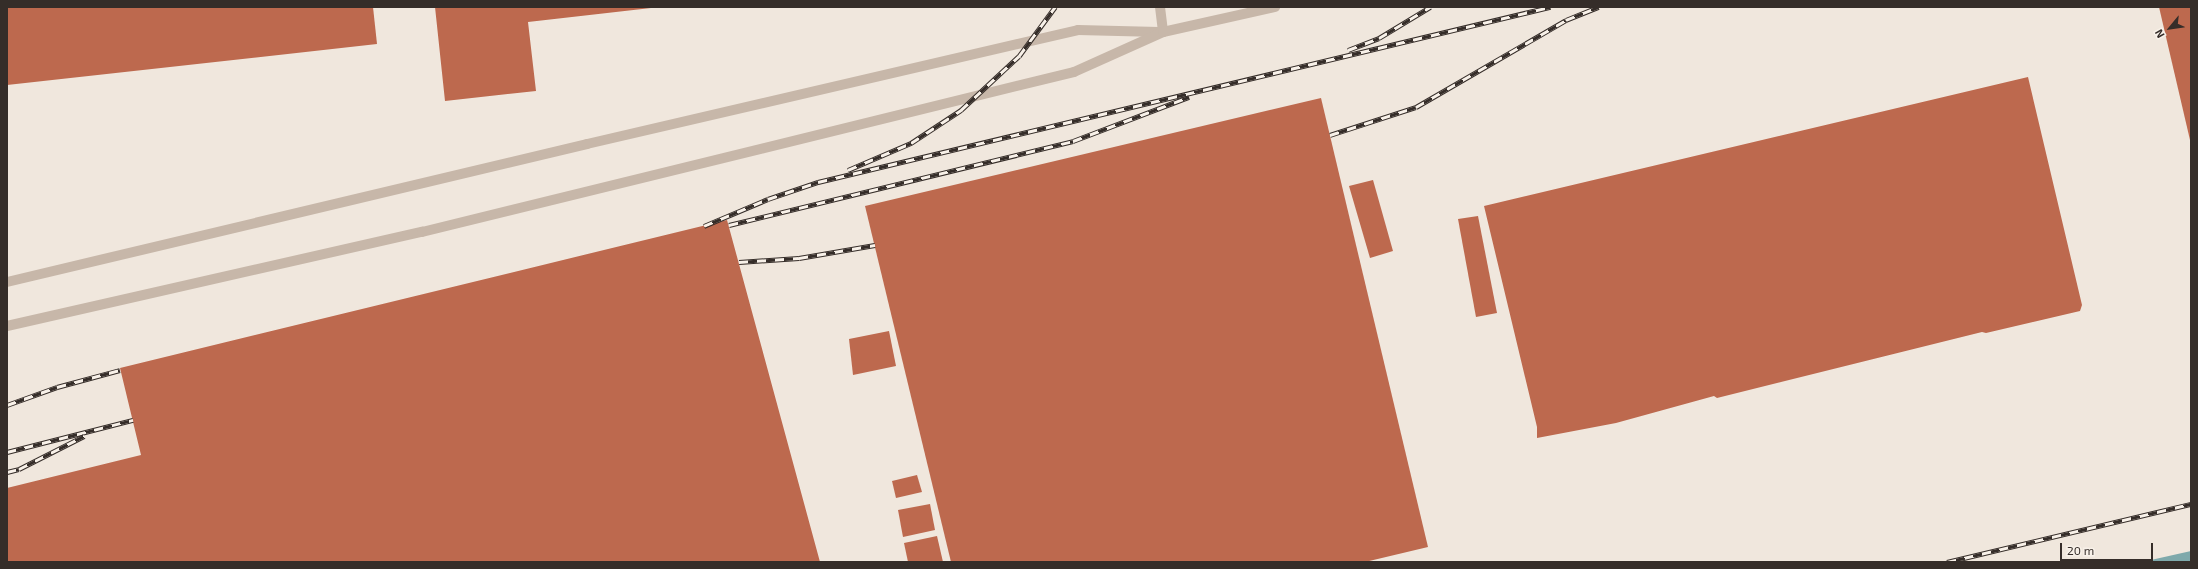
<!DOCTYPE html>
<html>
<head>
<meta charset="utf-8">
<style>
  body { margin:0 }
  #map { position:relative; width:2198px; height:569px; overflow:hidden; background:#f0e7dd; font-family:"Exo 2",sans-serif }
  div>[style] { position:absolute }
  .water>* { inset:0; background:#7ea9ab }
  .building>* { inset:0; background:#bd694e }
  .minor>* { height:10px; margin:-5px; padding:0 5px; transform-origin:5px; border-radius:5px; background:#c7b7a9 }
  .rail>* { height:4.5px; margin-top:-2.25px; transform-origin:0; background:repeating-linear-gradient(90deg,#f8f1e9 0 9px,#352d29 0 18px); box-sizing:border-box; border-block:1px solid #352d29 }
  span { translate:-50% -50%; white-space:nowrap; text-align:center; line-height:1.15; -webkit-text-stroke:3px #f8f1e9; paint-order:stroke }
  .frame { position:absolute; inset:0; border:8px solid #352d29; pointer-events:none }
  .north { position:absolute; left:2150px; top:8px; width:40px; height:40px; -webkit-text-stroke:3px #f8f1e9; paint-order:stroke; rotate:241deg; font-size:11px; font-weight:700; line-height:16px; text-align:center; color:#352d29 }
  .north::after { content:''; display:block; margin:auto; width:14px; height:18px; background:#352d29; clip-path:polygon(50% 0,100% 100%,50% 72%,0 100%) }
  .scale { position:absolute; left:2060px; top:543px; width:93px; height:18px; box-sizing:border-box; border:2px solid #352d29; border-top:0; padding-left:5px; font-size:12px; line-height:14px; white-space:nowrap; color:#352d29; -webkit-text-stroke:3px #f8f1e9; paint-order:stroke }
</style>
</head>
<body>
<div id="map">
  <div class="water">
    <i style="clip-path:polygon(2191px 551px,2191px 562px,2142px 562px)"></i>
  </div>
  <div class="building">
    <i style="clip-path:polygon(7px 7px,373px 7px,377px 44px,7px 85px)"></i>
    <i style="clip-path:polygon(435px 7px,651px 7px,651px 8px,528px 22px,536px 91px,445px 101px)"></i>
    <i style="clip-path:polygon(2159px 7px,2191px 7px,2191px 140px,2190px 140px)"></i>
    <i style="clip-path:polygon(2028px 77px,2082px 305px,2080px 311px,1986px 333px,1982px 332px,1717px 398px,1714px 396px,1616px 423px,1537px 438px,1537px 427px,1484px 206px)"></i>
    <i style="clip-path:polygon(1321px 98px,1428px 547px,1365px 562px,951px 562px,865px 206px)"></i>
    <i style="clip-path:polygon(1373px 180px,1393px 251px,1370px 258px,1349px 186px)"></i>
    <i style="clip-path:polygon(1478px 216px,1497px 313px,1476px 317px,1458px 219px)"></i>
    <i style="clip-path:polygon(727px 220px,820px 562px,7px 562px,7px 488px,141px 455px,120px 368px)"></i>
    <i style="clip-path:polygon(889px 331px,896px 366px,853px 375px,849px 339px)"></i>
    <i style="clip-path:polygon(917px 475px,922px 492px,896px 498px,892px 481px)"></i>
    <i style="clip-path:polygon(930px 504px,935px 530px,903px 537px,898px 510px)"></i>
    <i style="clip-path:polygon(937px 536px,943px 562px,908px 562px,904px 543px)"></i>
  </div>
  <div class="minor">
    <i style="left:1160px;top:7px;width:25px;rotate:83deg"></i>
    <i style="left:7px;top:282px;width:596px;rotate:-13.38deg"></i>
    <i style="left:587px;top:144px;width:504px;rotate:-13.07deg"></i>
    <i style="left:1078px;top:30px;width:81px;rotate:1.4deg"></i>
    <i style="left:7px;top:326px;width:426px;rotate:-12.8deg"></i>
    <i style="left:422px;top:232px;width:671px;rotate:-13.79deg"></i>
    <i style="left:1074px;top:72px;width:98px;rotate:-24.2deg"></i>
    <i style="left:1163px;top:32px;width:115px;rotate:-12.6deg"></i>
  </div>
  <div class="rail">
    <i style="left:1348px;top:50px;width:33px;rotate:-21deg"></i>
    <i style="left:1379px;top:38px;width:60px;rotate:-31.3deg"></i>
    <i style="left:1330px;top:135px;width:90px;rotate:-18deg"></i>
    <i style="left:1416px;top:107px;width:173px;rotate:-30.1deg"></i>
    <i style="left:1566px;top:20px;width:35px;rotate:-22deg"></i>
    <i style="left:848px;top:170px;width:69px;rotate:-23.2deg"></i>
    <i style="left:911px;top:143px;width:60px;rotate:-33.4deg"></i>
    <i style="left:961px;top:110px;width:79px;rotate:-43deg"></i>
    <i style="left:1019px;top:56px;width:61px;rotate:-53.7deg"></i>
    <i style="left:729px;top:225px;width:354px;rotate:-13.7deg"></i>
    <i style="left:1073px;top:141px;width:124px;rotate:-20.8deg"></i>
    <i style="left:704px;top:226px;width:69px;rotate:-22.9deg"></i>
    <i style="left:768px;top:199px;width:53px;rotate:-18.8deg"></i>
    <i style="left:818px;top:182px;width:753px;rotate:-13.45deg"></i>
    <i style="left:739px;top:262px;width:60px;rotate:-3.8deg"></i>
    <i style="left:799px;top:258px;width:77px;rotate:-9.7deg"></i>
    <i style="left:7px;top:405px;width:53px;rotate:-19.8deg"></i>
    <i style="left:57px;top:387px;width:65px;rotate:-15.1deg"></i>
    <i style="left:7px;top:452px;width:130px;rotate:-14.3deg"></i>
    <i style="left:7px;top:472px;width:12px;rotate:-14deg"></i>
    <i style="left:19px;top:469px;width:73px;rotate:-26.9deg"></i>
    <i style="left:1947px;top:562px;width:251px;rotate:-13.4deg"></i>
  </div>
  <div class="frame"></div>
  <div class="north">N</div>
  <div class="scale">20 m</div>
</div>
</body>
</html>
